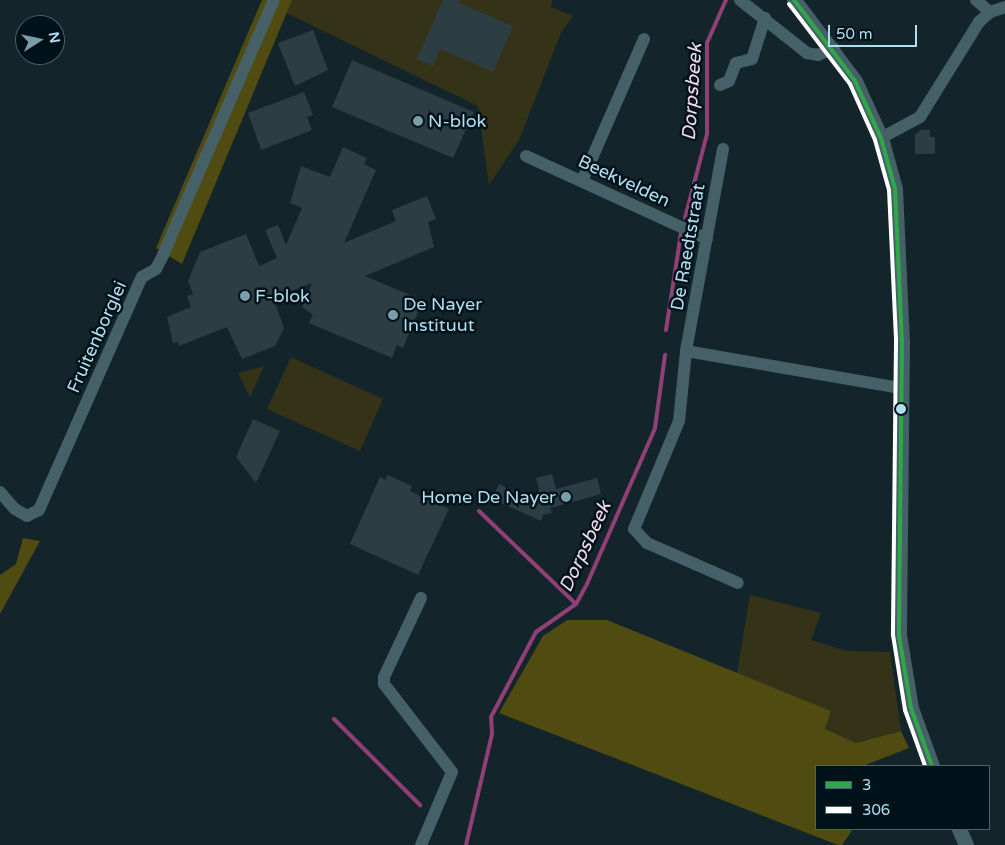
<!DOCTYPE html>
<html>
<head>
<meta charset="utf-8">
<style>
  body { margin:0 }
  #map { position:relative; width:1005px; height:845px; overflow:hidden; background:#13252b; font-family:"Varela Round",sans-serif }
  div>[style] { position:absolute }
  .green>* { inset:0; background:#343317 }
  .forest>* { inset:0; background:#504b11 }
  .stream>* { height:4px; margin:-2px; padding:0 2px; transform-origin:2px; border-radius:2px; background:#904077 }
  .building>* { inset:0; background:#2c3e44 }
  .minor>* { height:12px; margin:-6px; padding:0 6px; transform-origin:6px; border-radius:6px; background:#466068 }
  .tertiary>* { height:15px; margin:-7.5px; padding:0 7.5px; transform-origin:7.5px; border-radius:7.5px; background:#466068 }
  .bus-1>* { height:4px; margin:-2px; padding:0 2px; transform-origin:2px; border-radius:2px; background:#30a649 }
  .bus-2>* { height:4px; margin:-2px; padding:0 2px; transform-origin:2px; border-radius:2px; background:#fff }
  .dots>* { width:14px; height:14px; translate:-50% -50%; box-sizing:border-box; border:2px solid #001219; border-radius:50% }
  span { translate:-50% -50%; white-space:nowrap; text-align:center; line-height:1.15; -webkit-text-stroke:5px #001219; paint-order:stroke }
  .poi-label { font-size:18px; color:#b1deef }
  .left { translate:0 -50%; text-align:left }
  .right { translate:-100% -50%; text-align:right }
  .street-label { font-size:18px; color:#b1deef }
  .water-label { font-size:19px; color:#f4dae9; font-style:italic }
  .legend { position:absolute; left:815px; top:765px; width:175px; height:65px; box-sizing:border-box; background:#001219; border:1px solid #47646f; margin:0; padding:6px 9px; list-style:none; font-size:15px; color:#b1deef }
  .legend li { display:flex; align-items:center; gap:10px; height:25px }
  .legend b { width:25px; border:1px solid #47646f }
  .north { position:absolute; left:15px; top:15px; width:50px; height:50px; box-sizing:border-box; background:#001219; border:1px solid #47646f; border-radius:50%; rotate:80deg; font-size:14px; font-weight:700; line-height:20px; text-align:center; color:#b1deef }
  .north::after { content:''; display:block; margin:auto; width:18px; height:22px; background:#7a9daa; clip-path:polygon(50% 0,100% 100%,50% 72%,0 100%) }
  .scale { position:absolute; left:828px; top:25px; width:89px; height:22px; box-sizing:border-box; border:2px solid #b1deef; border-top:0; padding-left:6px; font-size:15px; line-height:18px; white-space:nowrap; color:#b1deef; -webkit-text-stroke:4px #001219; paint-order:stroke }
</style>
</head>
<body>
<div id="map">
  <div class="green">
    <i style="clip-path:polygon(292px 0,552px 0,551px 7px,573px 16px,561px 33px,519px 140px,489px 185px,478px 106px,284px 12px)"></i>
    <i style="clip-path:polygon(291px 357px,383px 399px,360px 451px,267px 409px)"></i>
    <i style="clip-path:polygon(264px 366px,250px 397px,238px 373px)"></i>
    <i style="clip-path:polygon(750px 595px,821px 613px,811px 640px,847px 651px,890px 652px,901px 731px,856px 743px,825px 729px,831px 711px,737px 673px)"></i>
  </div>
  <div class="forest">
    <i style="clip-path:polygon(262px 0,292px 0,182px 264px,156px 248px)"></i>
    <i style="clip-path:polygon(23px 538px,40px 541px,0 614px,0 575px,16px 564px)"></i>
    <i style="clip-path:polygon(567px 620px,607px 620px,831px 711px,825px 729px,856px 743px,901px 731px,909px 748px,863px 766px,816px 766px,816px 829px,853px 829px,842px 845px,838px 845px,499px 713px,543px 636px)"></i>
  </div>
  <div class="stream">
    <i style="left:685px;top:218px;width:87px;rotate:-75.3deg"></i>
    <i style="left:707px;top:134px;width:91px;rotate:-90deg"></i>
    <i style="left:707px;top:43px;width:47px;rotate:-66.2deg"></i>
    <i style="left:666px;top:330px;width:98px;rotate:-81.2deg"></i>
    <i style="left:479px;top:511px;width:134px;rotate:43.8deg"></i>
    <i style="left:334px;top:719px;width:122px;rotate:45deg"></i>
    <i style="left:466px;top:845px;width:114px;rotate:-76.8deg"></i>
    <i style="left:492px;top:734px;width:17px;rotate:-93deg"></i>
    <i style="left:491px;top:717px;width:96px;rotate:-62.1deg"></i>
    <i style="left:536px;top:632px;width:49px;rotate:-35deg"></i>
    <i style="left:576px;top:604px;width:23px;rotate:-61deg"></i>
    <i style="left:587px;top:584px;width:170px;rotate:-66.4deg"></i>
    <i style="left:655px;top:428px;width:74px;rotate:-82.2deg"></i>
  </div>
  <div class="building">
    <i style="clip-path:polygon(443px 0,460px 0,459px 3px,513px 26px,493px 72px,440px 49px,433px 66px,417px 59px)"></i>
    <i style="clip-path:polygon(313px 30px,328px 70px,295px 86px,278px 43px)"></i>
    <i style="clip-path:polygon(352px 60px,474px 112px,453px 158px,332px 107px)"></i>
    <i style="clip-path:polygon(304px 92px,313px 115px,307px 117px,312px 130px,261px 150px,248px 113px)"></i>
    <i style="clip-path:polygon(921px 130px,930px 130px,930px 137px,935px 137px,935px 154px,915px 154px,915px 135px)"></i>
    <i style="clip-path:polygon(343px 147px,367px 158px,364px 164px,376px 170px,344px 243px,396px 221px,392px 210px,427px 196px,436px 219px,428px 222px,434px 247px,365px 276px,417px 298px,415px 302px,421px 305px,403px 348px,397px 345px,392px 358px,309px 323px,313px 315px,302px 307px,312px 283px,273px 298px,284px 328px,275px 346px,242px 359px,227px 327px,179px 346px,178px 342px,173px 343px,167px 317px,191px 307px,187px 296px,193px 294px,188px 281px,200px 252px,246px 234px,259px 266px,277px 258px,265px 230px,278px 225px,286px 245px,302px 208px,290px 203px,301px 166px,330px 177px)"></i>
    <i style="clip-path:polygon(253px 419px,280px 431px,256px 483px,236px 457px)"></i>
    <i style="clip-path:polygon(552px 474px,556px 489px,597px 478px,601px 494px,550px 508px,552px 513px,543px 515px,541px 521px,492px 499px,499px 484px,534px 500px,539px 489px,536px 478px)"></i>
    <i style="clip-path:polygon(388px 475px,412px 486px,410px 491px,449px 509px,418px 575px,350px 544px,380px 477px,385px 480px)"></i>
  </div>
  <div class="minor">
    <i style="left:740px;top:0;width:85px;rotate:38.3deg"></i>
    <i style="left:807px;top:53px;width:11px;rotate:10deg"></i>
    <i style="left:818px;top:55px;width:17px;rotate:-25deg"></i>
    <i style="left:976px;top:0;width:18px;rotate:41deg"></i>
    <i style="left:720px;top:85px;width:10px;rotate:-24deg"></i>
    <i style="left:729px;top:81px;width:19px;rotate:-69deg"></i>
    <i style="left:736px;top:63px;width:16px;rotate:-14deg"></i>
    <i style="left:752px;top:59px;width:43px;rotate:-72.4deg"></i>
    <i style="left:881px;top:138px;width:44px;rotate:-28.3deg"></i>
    <i style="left:920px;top:117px;width:112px;rotate:-58.2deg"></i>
    <i style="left:979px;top:22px;width:15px;rotate:-42deg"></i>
    <i style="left:990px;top:12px;width:16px;rotate:-18deg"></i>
    <i style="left:723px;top:149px;width:205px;rotate:100.4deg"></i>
    <i style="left:686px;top:351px;width:70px;rotate:95.7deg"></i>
    <i style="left:679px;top:421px;width:117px;rotate:112.6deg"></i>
    <i style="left:634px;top:529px;width:19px;rotate:47deg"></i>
    <i style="left:647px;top:543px;width:99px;rotate:23.7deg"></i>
    <i style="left:526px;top:156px;width:199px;rotate:24.6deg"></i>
    <i style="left:582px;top:181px;width:155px;rotate:-66.4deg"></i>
    <i style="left:686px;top:351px;width:218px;rotate:9.8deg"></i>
    <i style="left:0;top:492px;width:23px;rotate:49deg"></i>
    <i style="left:15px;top:509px;width:14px;rotate:30deg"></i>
    <i style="left:27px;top:516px;width:13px;rotate:-27deg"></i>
    <i style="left:39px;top:510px;width:255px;rotate:-66.2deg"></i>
    <i style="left:142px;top:277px;width:16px;rotate:-30deg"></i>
    <i style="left:156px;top:269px;width:16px;rotate:-63deg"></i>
    <i style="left:163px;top:255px;width:278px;rotate:-66.5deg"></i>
    <i style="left:421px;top:598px;width:87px;rotate:115.1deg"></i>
    <i style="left:384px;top:677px;width:7px;rotate:90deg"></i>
    <i style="left:384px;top:684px;width:111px;rotate:52.3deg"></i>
    <i style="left:452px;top:772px;width:79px;rotate:113deg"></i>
  </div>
  <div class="tertiary">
    <i style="left:794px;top:0;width:101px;rotate:53deg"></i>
    <i style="left:855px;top:81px;width:63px;rotate:65.5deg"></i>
    <i style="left:881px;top:138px;width:53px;rotate:74.6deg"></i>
    <i style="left:895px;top:189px;width:152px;rotate:87.4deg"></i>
    <i style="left:902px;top:341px;width:294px;rotate:90.6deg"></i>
    <i style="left:899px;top:635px;width:74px;rotate:80.7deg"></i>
    <i style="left:911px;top:708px;width:62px;rotate:70.1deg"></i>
    <i style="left:959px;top:829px;width:17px;rotate:66deg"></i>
  </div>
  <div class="bus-1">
    <i style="left:794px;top:0;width:101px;rotate:53deg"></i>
    <i style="left:855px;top:81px;width:63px;rotate:65.5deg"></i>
    <i style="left:881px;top:138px;width:53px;rotate:74.6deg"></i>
    <i style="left:895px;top:189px;width:152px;rotate:87.4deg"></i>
    <i style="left:902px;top:341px;width:294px;rotate:90.6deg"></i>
    <i style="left:899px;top:635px;width:74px;rotate:80.7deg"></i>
    <i style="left:911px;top:708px;width:62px;rotate:70.1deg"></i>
  </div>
  <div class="bus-2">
    <i style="left:789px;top:4px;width:101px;rotate:52.7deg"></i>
    <i style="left:850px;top:84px;width:61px;rotate:65.9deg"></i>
    <i style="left:875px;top:140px;width:52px;rotate:74.4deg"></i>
    <i style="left:889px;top:190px;width:151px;rotate:87.3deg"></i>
    <i style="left:896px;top:341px;width:294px;rotate:90.6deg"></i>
    <i style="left:893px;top:635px;width:76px;rotate:80.9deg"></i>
    <i style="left:905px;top:710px;width:59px;rotate:70.3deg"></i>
  </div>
  <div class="dots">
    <i style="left:418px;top:121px;background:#7a9daa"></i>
    <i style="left:245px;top:296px;background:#7a9daa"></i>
    <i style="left:393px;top:315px;background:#7a9daa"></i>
    <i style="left:901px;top:409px;background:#b1deef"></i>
    <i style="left:566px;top:497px;background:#7a9daa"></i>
  </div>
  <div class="poi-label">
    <span class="left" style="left:428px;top:121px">N-blok</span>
    <span class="left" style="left:255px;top:296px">F-blok</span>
    <span class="left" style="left:403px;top:315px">De Nayer<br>Instituut</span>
    <span class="right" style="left:556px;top:497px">Home De Nayer</span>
  </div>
  <div class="street-label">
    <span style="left:624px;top:181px;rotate:25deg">Beekvelden</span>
    <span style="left:688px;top:247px;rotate:-80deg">De Raedtstraat</span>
    <span style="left:97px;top:337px;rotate:-66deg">Fruitenborglei</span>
  </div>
  <div class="water-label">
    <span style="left:693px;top:92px;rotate:-86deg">Dorpsbeek</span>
    <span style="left:586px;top:547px;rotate:-65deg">Dorpsbeek</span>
  </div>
  <ul class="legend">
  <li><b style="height:6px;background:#30a649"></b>3</li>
  <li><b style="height:6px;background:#fff"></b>306</li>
  </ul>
  <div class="north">N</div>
  <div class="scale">50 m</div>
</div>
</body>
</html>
